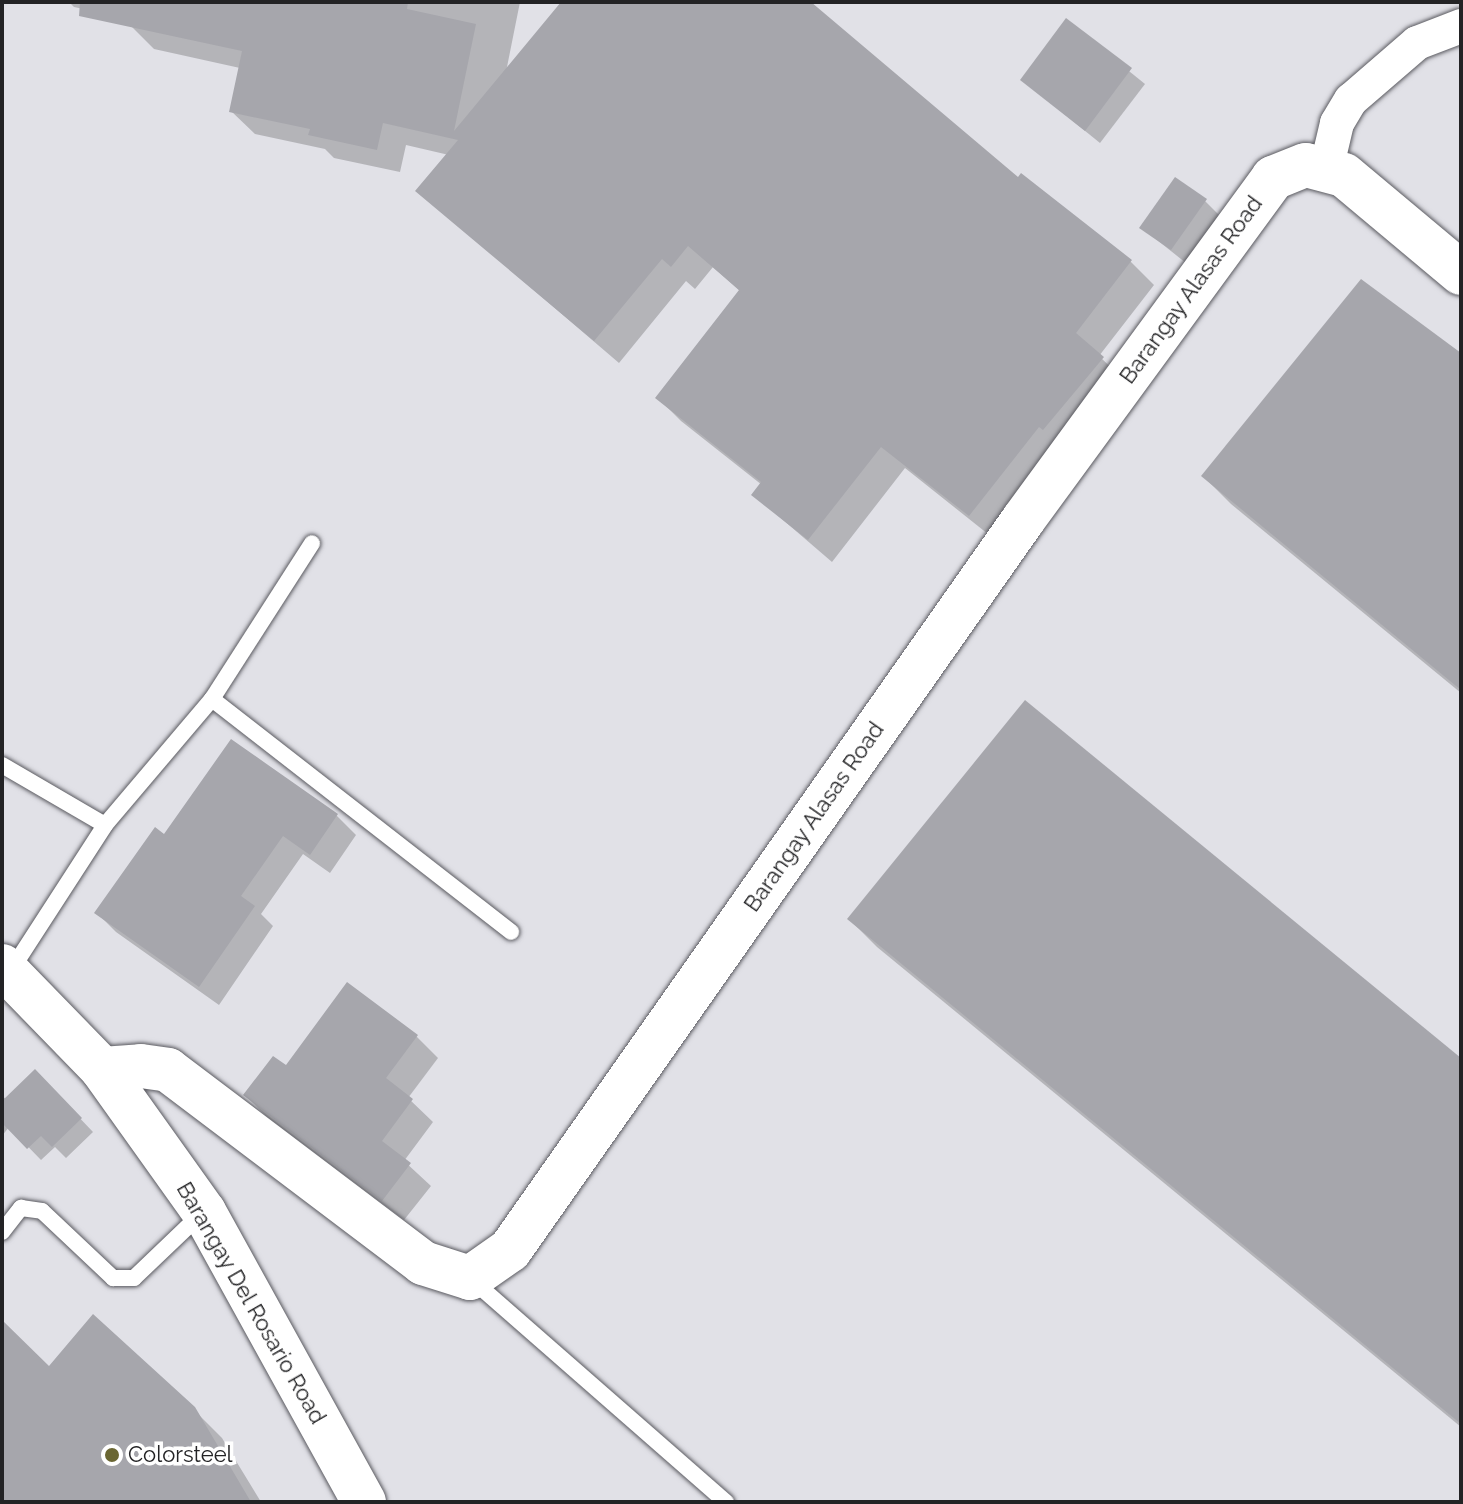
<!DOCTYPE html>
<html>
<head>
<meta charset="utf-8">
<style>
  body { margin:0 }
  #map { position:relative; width:1463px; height:1504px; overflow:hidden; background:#e1e1e7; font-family:Raleway,sans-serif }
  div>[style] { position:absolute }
  .shadow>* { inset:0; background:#0003 }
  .building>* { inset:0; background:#a6a6ac }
  .roads { filter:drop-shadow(0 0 2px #5a5a60) drop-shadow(0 0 2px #5a5a60) }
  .lane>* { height:16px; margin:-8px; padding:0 8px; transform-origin:8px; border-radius:8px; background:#fff }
  .street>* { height:34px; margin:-17px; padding:0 17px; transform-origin:17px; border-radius:17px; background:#fff }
  .secondary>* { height:44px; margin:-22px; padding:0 22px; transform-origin:22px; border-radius:22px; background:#fff }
  .dots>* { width:22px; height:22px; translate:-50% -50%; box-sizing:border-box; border:4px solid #fff; border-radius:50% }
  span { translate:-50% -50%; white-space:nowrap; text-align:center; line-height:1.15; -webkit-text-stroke:7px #fff; paint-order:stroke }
  .street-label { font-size:22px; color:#232325 }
  .poi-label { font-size:22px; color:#232325 }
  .left { translate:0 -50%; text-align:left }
  .frame { position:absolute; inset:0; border:4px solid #232325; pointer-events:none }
</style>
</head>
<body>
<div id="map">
  <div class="shadow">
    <i style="clip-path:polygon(69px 2px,520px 2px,506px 72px,563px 2px,807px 2px,1019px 179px,1131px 262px,1154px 285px,1099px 356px,1125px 381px,993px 538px,905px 468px,832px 562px,754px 495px,762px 485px,681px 421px,658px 398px,741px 292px,713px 267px,695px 289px,686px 281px,619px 363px,418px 191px,449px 155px,406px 145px,400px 172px,334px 158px,325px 149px,255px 134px,231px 111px,240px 68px,154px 49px,131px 26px,132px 19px,74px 7px)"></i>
    <i style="clip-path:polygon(1067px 21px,1145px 84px,1100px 143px,1022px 80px)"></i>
    <i style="clip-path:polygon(1205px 201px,1219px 215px,1186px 263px,1142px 228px)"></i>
    <i style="clip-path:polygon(1461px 356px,1461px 693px,1231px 504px,1203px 476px)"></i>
    <i style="clip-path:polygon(232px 742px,337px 816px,356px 835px,330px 873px,303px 854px,261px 914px,273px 926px,219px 1005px,116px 932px,97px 913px,165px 836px)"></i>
    <i style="clip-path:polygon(849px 919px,1461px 1060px,1461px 1427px,877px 947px)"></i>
    <i style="clip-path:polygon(416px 1036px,438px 1058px,408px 1098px,433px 1122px,404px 1161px,431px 1186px,404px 1220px,266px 1116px,245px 1095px,286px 1068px)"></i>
    <i style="clip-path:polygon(35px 1071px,93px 1132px,66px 1158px,55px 1147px,41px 1160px,9px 1127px,2px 1136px,2px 1096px,6px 1099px)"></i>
    <i style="clip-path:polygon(2px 1323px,49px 1368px,193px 1409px,222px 1438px,261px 1502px,2px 1502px)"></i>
  </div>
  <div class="building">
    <i style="clip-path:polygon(80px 2px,408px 2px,407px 9px,476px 24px,454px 131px,561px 2px,811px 2px,1018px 177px,1021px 173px,1132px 260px,1076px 333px,1104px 357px,1043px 430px,1039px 427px,969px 516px,881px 447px,808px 540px,751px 495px,761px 482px,655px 398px,739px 290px,688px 246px,671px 267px,662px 259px,594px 341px,415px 191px,458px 140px,383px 123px,377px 150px,308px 135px,310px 129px,229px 112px,242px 51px,79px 16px)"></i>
    <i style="clip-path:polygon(1066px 18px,1132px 68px,1085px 131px,1020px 80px)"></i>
    <i style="clip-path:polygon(1175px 177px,1207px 199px,1171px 250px,1139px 228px)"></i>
    <i style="clip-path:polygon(1361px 279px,1461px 353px,1461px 690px,1201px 476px)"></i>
    <i style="clip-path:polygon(1025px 700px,1461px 1058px,1461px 1424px,847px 919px)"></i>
    <i style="clip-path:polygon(231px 739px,338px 814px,310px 855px,283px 836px,241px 896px,255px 906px,199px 987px,94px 913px,155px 827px,164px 834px)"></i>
    <i style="clip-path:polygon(347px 982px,418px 1035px,386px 1078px,413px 1099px,382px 1141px,411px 1163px,382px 1201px,243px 1095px,273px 1056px,286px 1065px)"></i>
    <i style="clip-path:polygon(35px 1069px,82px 1118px,52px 1147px,41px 1136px,27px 1149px,2px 1123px,2px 1101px)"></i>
    <i style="clip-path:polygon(93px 1314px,195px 1407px,251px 1502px,2px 1502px,2px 1320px,49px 1366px)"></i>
  </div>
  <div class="roads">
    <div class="lane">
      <i style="left:212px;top:699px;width:379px;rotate:37.9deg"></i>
      <i style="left:2px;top:765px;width:119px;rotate:30.2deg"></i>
      <i style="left:10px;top:972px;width:175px;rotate:-57.1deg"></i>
      <i style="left:105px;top:825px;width:165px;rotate:-49.7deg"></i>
      <i style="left:212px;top:699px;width:185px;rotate:-57.3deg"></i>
      <i style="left:2px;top:1232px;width:31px;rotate:-52deg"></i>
      <i style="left:21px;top:1208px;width:21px;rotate:8deg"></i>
      <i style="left:42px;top:1211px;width:98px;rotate:43.3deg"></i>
      <i style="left:113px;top:1278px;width:21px"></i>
      <i style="left:134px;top:1278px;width:95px;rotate:-43.7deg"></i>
      <i style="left:471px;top:1279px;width:339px;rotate:41.2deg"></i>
    </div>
    <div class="street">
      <i style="left:1326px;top:170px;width:48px;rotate:-76.8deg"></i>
      <i style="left:1337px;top:123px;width:27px;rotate:-59deg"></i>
      <i style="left:1351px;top:100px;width:87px;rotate:-40.8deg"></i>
      <i style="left:1417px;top:43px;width:47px;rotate:-21.1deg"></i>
    </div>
    <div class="secondary">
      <i style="left:2px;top:966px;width:144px;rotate:45.8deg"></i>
      <i style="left:102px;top:1069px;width:176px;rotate:54.5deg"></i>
      <i style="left:204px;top:1212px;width:331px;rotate:61.1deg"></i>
      <i style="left:102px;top:1069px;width:39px;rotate:-4deg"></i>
      <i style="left:141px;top:1066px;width:27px;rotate:8deg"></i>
      <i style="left:168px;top:1070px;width:320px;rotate:37.1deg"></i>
      <i style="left:423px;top:1263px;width:49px;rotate:17.7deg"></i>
      <i style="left:470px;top:1278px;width:49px;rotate:-35deg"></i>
      <i style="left:510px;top:1250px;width:892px;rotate:-54.9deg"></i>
      <i style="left:1023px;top:520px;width:424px;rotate:-53.8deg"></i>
      <i style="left:1273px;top:178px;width:35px;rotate:-22deg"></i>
      <i style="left:1306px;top:165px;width:39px;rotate:15deg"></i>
      <i style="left:1344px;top:175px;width:153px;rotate:39.9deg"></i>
    </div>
  </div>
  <div class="dots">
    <i style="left:112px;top:1455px;background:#6a6632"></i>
  </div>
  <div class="street-label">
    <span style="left:1191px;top:290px;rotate:-54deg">Barangay Alasas Road</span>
    <span style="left:814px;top:817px;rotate:-55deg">Barangay Alasas Road</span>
    <span style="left:251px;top:1303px;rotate:60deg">Barangay Del Rosario Road</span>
  </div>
  <div class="poi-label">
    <span class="left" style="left:128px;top:1455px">Colorsteel</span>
  </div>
  <div class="frame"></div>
</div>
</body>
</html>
